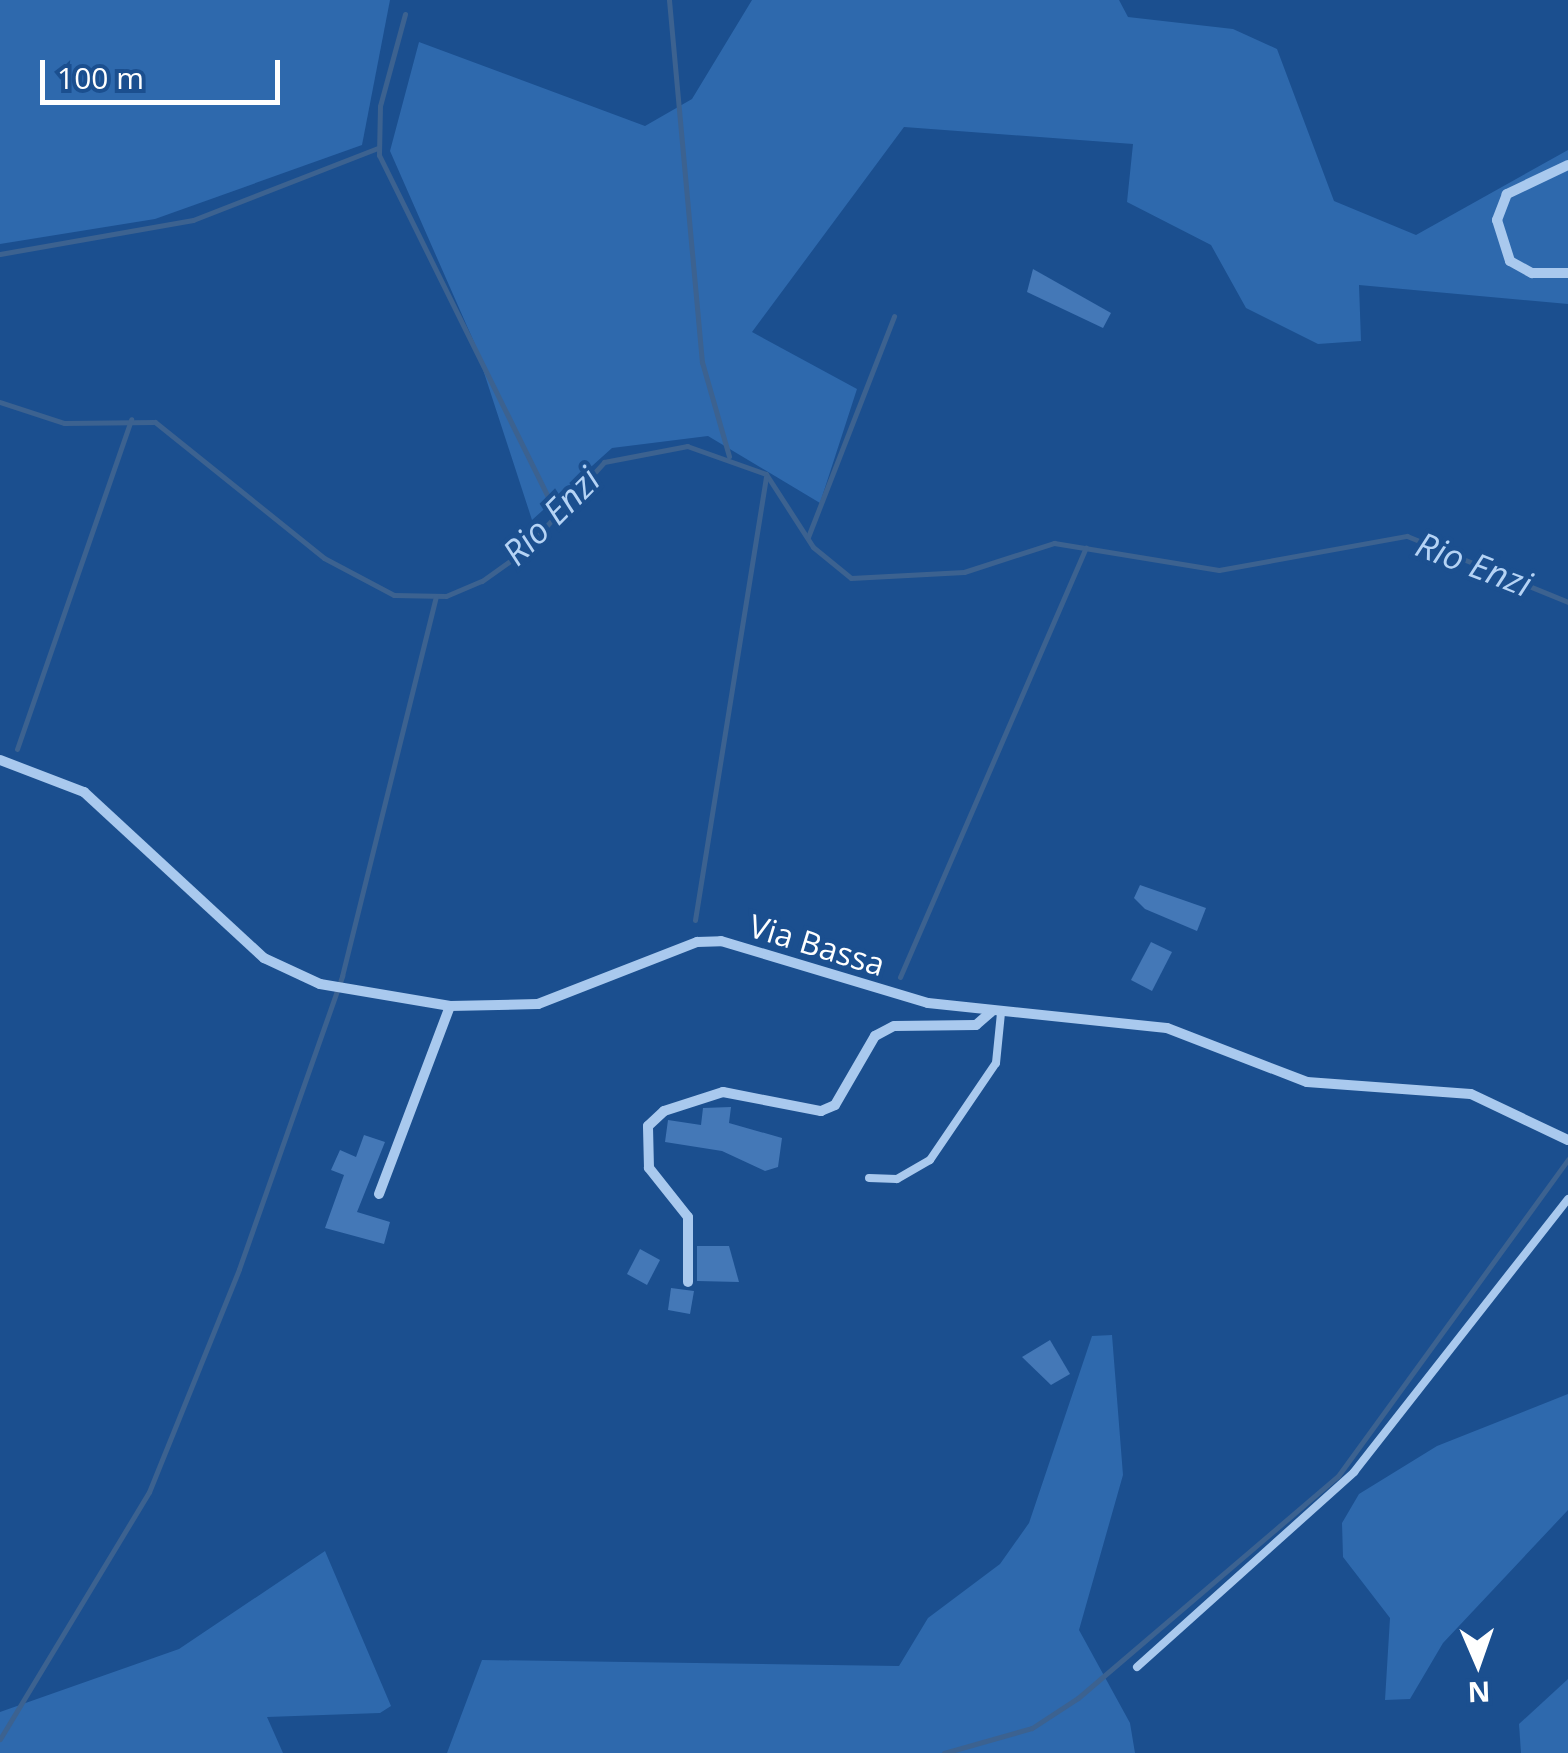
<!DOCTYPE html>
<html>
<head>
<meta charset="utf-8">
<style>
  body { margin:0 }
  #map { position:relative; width:1568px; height:1753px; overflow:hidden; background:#1b4f8f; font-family:"Open Sans",sans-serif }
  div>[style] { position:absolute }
  .green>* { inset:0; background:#2e69ad }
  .stream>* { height:5px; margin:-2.5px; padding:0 2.5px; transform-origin:2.5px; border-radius:2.5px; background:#3c6290 }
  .building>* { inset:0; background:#4478b7 }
  .service>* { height:8px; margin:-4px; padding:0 4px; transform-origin:4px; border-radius:4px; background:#a9c9ee }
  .minor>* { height:10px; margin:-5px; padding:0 5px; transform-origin:5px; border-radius:5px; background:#a9c9ee }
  span { translate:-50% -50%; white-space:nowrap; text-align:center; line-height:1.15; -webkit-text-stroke:9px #1b4f8f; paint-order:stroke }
  .street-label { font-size:32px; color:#fff }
  .water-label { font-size:35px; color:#b5d3f5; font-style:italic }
  .north { position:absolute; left:1428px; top:1613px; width:100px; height:100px; -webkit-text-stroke:8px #1b4f8f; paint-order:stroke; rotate:178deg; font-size:28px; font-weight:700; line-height:40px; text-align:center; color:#fff }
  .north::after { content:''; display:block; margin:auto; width:35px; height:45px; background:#fff; clip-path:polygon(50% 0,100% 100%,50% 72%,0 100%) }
  .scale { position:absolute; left:40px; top:60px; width:240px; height:45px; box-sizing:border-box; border:5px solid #fff; border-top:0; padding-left:12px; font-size:30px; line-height:35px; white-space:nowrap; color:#fff; -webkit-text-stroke:8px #1b4f8f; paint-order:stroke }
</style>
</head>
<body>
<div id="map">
  <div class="green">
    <i style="clip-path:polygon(0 0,390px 0,362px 145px,155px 219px,0 244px)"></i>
    <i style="clip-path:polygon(752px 0,1119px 0,1128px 17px,1233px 29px,1277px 49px,1334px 201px,1416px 235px,1568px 150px,1568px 304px,1359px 285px,1361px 341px,1318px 344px,1246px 308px,1211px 245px,1127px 202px,1133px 144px,904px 127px,752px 332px,857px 389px,820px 503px,708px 436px,612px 448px,532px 520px,474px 342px,390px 151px,419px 42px,645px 126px,692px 99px)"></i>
    <i style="clip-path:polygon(1112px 1335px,1123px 1475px,1079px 1630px,1130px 1723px,1135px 1753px,447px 1753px,482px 1660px,899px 1666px,928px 1618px,1000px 1564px,1029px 1523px,1092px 1336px)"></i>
    <i style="clip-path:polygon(1568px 1394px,1568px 1510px,1443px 1643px,1410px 1699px,1385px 1700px,1390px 1618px,1343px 1557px,1342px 1523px,1359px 1494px,1437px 1446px)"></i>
    <i style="clip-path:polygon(325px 1551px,391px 1706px,380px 1713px,267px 1717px,283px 1753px,0 1753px,0 1712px,179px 1649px)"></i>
    <i style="clip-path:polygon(1568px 1679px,1568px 1753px,1521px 1753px,1519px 1724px)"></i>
  </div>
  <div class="stream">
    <i style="left:669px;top:0;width:364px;rotate:84.8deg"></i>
    <i style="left:702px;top:362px;width:98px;rotate:74deg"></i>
    <i style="left:405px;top:14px;width:95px;rotate:105.2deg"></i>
    <i style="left:380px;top:106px;width:49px;rotate:91.2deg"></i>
    <i style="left:379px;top:155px;width:404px;rotate:63.7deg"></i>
    <i style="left:0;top:254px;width:196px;rotate:-10deg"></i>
    <i style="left:193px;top:220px;width:199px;rotate:-21.3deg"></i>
    <i style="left:0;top:402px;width:67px;rotate:18.2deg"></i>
    <i style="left:64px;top:423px;width:91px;rotate:-0.6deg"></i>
    <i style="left:155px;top:422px;width:217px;rotate:38.8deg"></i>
    <i style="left:324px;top:558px;width:79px;rotate:27.9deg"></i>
    <i style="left:394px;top:595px;width:52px;rotate:1.1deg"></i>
    <i style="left:446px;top:596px;width:39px;rotate:-23deg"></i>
    <i style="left:482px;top:581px;width:52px;rotate:-35.5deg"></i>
    <i style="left:524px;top:551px;width:120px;rotate:-48deg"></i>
    <i style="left:604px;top:462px;width:85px;rotate:-10.9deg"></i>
    <i style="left:687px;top:446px;width:84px;rotate:19.5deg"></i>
    <i style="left:766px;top:474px;width:87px;rotate:57.2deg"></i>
    <i style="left:813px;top:547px;width:49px;rotate:39.2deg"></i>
    <i style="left:851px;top:578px;width:113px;rotate:-3deg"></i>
    <i style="left:964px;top:572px;width:95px;rotate:-17.9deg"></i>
    <i style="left:1054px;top:543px;width:167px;rotate:9.3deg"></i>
    <i style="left:1219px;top:570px;width:191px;rotate:-10.3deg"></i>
    <i style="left:1407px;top:536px;width:174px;rotate:22.3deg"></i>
    <i style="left:808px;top:537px;width:237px;rotate:-68.7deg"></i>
    <i style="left:17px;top:749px;width:349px;rotate:-70.9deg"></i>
    <i style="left:695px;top:920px;width:449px;rotate:-80.9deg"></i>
    <i style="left:900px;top:977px;width:468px;rotate:-66.6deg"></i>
    <i style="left:0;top:1739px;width:288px;rotate:-58.9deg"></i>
    <i style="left:149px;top:1492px;width:240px;rotate:-68deg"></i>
    <i style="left:239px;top:1269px;width:311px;rotate:-70.6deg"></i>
    <i style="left:342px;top:976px;width:391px;rotate:-76.1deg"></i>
    <i style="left:944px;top:1753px;width:91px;rotate:-15.9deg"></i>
    <i style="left:1032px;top:1728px;width:55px;rotate:-33.1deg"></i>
    <i style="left:1078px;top:1698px;width:342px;rotate:-40.5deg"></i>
    <i style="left:1338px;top:1476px;width:392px;rotate:-54deg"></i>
  </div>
  <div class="building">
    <i style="clip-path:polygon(1033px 269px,1111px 313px,1103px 328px,1027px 292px)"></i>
    <i style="clip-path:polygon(1140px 885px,1206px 908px,1197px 931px,1145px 909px,1134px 898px)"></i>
    <i style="clip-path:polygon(1151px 942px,1172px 952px,1152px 991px,1131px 980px)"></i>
    <i style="clip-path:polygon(731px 1107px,729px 1123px,782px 1138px,778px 1167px,765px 1171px,722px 1151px,665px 1142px,668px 1120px,701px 1125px,703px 1108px)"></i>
    <i style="clip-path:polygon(364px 1135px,385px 1142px,357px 1212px,390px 1222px,384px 1244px,325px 1228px,344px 1175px,331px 1170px,340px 1150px,356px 1157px)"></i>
    <i style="clip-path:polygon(697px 1246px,729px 1246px,739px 1282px,697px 1281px)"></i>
    <i style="clip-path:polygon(640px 1249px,660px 1260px,647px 1285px,627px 1274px)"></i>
    <i style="clip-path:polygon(671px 1288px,694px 1291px,690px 1314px,668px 1310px)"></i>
    <i style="clip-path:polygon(1050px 1340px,1070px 1374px,1051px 1385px,1022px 1357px)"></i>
  </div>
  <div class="service">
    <i style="left:869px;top:1178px;width:28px;rotate:2deg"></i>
    <i style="left:897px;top:1179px;width:38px;rotate:-30deg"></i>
    <i style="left:930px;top:1160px;width:117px;rotate:-55.8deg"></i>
    <i style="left:996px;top:1063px;width:50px;rotate:-84.3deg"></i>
    <i style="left:1137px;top:1667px;width:292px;rotate:-41.9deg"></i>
    <i style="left:1354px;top:1472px;width:347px;rotate:-51.9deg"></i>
  </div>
  <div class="minor">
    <i style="left:1568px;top:165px;width:68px;rotate:154.6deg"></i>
    <i style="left:1507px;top:194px;width:28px;rotate:111deg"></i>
    <i style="left:1497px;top:220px;width:43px;rotate:72.4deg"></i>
    <i style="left:1510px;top:261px;width:25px;rotate:29deg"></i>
    <i style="left:1532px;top:273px;width:36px"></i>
    <i style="left:0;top:760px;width:90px;rotate:20.9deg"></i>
    <i style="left:84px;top:792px;width:245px;rotate:42.7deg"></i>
    <i style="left:264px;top:958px;width:62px;rotate:24.9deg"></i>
    <i style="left:320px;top:984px;width:132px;rotate:9.6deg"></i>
    <i style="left:450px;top:1006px;width:88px;rotate:-1.3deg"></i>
    <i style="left:538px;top:1004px;width:171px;rotate:-21.3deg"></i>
    <i style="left:697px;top:942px;width:24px;rotate:-2deg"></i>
    <i style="left:721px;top:941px;width:216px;rotate:16.7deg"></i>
    <i style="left:928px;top:1003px;width:240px;rotate:6deg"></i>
    <i style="left:1167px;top:1028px;width:150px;rotate:21.1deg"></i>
    <i style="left:1307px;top:1082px;width:164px;rotate:4.2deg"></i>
    <i style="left:1471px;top:1094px;width:107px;rotate:25.4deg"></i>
    <i style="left:379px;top:1194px;width:201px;rotate:-69.3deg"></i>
    <i style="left:688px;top:1282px;width:65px;rotate:-90deg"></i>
    <i style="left:688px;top:1217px;width:63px;rotate:-128.5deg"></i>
    <i style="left:649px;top:1168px;width:42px;rotate:-91.4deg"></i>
    <i style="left:648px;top:1126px;width:22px;rotate:-43deg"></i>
    <i style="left:664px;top:1111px;width:62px;rotate:-17.9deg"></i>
    <i style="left:723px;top:1092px;width:100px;rotate:11deg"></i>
    <i style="left:821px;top:1111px;width:15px;rotate:-23deg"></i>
    <i style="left:835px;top:1105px;width:80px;rotate:-59.9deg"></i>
    <i style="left:875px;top:1036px;width:21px;rotate:-28deg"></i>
    <i style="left:894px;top:1026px;width:82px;rotate:-0.7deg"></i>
    <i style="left:976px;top:1025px;width:20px;rotate:-41deg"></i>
  </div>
  <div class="street-label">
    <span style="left:817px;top:945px;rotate:17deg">Via Bassa</span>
  </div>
  <div class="water-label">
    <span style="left:551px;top:516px;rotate:-45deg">Rio Enzi</span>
    <span style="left:1474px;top:564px;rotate:21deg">Rio Enzi</span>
  </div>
  <div class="north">N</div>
  <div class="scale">100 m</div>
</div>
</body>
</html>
